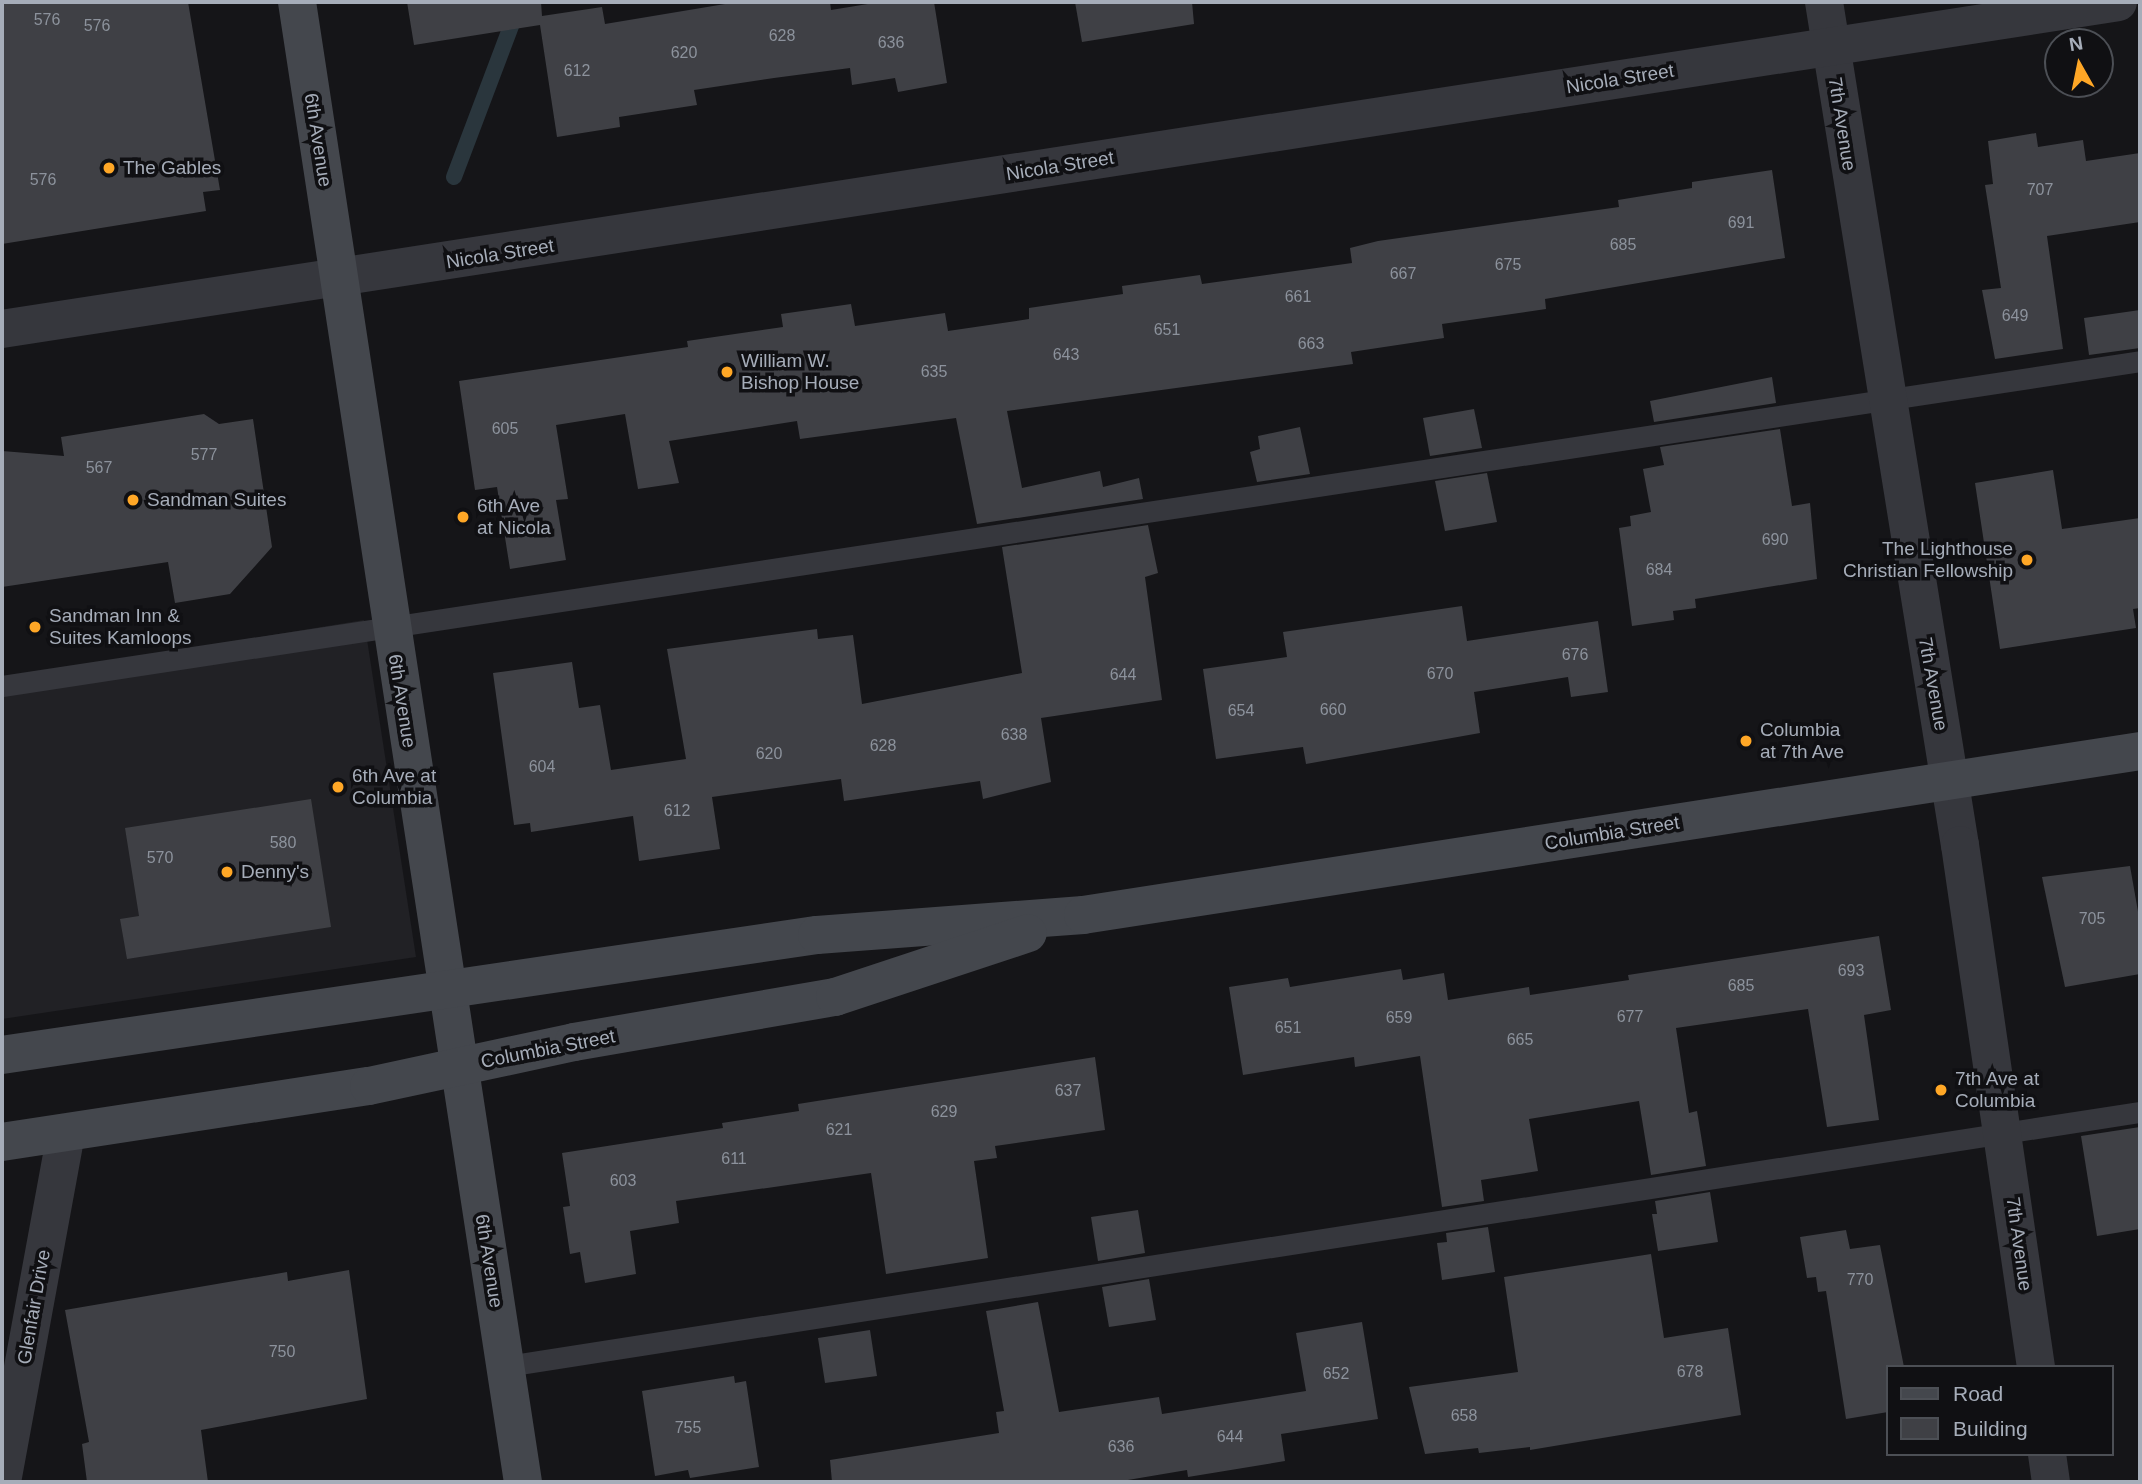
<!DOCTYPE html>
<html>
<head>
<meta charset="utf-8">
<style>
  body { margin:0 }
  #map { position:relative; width:2142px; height:1484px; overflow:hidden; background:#151518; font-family:Arial,sans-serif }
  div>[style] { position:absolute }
  .built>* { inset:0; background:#212125 }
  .stream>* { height:16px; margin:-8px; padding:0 8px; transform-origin:8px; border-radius:8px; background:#2a363d }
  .building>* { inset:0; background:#3f4045 }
  .lane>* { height:21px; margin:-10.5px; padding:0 10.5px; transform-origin:10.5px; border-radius:10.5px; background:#36373d }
  .street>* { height:38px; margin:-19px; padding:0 19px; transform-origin:19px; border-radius:19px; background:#36373d }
  .secondary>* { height:38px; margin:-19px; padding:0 19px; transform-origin:19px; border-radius:19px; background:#44474d }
  .dots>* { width:19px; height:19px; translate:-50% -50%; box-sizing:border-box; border:4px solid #101013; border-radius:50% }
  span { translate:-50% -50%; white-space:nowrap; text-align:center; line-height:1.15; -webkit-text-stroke:7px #101013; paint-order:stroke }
  .number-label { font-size:16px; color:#8c929c }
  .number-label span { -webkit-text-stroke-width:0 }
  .street-label { font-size:19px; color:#a6adb9 }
  .poi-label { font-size:19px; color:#a6adb9 }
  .left { translate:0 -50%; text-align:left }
  .right { translate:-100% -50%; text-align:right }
  .frame { position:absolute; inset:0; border:4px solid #a6adb9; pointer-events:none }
  .legend { position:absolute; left:1886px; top:1365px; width:228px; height:91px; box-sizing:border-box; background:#101013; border:2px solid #4c4f55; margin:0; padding:9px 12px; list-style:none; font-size:21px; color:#a6adb9 }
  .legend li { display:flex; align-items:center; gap:14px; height:35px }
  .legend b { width:35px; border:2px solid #4c4f55 }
  .north { position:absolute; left:2044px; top:28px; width:70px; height:70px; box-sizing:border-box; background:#101013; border:2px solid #4c4f55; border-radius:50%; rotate:351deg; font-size:19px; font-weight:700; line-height:28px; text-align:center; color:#a6adb9 }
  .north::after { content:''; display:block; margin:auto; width:24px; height:32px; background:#ffa726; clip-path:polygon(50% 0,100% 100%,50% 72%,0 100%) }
</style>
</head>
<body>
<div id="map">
  <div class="built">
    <i style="clip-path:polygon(364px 620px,416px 957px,2px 1019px,2px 679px)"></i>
  </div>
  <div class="stream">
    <i style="left:454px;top:177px;width:187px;rotate:-69.3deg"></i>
  </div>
  <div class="building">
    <i style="clip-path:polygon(2px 2px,188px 2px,220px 190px,203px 192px,206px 211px,2px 244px)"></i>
    <i style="clip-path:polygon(407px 2px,541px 2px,542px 16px,602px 7px,605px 24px,737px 2px,830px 2px,831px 10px,880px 2px,934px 2px,947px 83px,898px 92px,895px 78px,852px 85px,850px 68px,774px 78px,694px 90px,697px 105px,619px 117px,620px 127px,557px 137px,540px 25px,414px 45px)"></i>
    <i style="clip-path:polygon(1075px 2px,1192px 2px,1194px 24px,1082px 42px)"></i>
    <i style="clip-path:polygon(2036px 133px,2038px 147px,2083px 140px,2086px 161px,2140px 153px,2140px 222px,2047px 236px,2063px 349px,1995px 359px,1982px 290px,2001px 288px,1985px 185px,1993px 184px,1988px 141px)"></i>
    <i style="clip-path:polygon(1772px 170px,1785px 258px,1545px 299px,1546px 309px,1442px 324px,1444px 338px,1351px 352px,1353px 364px,1007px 411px,1022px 488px,1100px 471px,1103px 487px,1139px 478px,1143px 499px,977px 524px,956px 418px,800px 439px,797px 421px,669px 441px,679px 483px,638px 489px,625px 414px,556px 425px,568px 499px,556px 500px,566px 560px,510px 569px,497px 487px,475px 490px,459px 381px,688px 347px,687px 341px,783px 327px,781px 314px,851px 304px,855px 326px,945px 313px,948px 331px,1029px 319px,1029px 308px,1123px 294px,1122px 286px,1200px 275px,1202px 284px,1352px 263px,1350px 248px,1378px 241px,1619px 207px,1618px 200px,1692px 188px,1692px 182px)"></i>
    <i style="clip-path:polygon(2140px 310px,2140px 348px,2089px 355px,2084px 318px)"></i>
    <i style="clip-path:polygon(1772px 377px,1776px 403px,1654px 422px,1650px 401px)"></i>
    <i style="clip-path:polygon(1474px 409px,1482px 448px,1430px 456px,1423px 418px)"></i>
    <i style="clip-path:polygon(204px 414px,219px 424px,253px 419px,272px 547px,230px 594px,175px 603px,168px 562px,2px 587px,2px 451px,64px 456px,61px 437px)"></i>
    <i style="clip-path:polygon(1300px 427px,1310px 474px,1257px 482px,1250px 452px,1260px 449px,1258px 436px)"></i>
    <i style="clip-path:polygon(1780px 429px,1792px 506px,1810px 503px,1817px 579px,1695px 599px,1696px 608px,1673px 611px,1674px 620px,1632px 626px,1619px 528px,1631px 526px,1630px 516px,1651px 512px,1643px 469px,1664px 465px,1660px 447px)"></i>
    <i style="clip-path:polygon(2053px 470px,2062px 529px,2140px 518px,2140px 608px,2133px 609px,2136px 628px,2000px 649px,1975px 483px)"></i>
    <i style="clip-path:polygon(1487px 473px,1497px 522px,1445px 531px,1435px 481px)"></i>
    <i style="clip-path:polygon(1148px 525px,1158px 573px,1145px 577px,1162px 700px,1041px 718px,1051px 782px,983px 799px,980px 781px,844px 801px,841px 779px,712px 797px,720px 849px,639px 861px,633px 816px,531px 832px,530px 823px,514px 825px,493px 673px,572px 662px,579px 708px,600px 705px,611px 770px,686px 759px,667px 649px,817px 629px,818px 639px,853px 635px,862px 704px,1022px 673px,1002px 547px)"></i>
    <i style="clip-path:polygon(1462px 606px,1467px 641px,1598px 621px,1608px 692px,1571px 697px,1568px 677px,1474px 692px,1480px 733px,1306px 764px,1303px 747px,1216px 759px,1203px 669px,1287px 657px,1283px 632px)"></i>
    <i style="clip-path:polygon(311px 799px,331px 927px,127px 959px,120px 919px,139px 916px,125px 828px)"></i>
    <i style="clip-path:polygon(2130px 866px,2140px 923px,2140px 974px,2065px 987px,2042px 877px)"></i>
    <i style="clip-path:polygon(1879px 936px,1891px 1010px,1864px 1015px,1879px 1120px,1827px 1127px,1808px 1009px,1676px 1028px,1689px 1113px,1697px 1111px,1706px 1166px,1651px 1175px,1639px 1101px,1529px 1119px,1538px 1171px,1481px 1180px,1484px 1201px,1442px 1207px,1420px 1056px,1355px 1067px,1354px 1057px,1243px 1075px,1229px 987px,1288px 978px,1290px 987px,1401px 969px,1403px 980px,1444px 973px,1448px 1000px,1529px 987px,1530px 995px,1629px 980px,1628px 975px)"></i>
    <i style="clip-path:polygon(1095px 1057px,1105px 1130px,995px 1146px,997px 1158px,974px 1161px,988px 1258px,886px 1274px,871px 1173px,676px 1201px,679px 1223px,630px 1231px,636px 1274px,585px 1283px,580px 1252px,570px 1254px,563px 1207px,570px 1206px,562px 1153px,723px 1128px,722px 1123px,799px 1111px,798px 1104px)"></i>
    <i style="clip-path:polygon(2140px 1127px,2140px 1229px,2097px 1236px,2081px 1136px)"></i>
    <i style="clip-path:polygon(1710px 1192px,1718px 1242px,1658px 1251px,1652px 1214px,1657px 1214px,1655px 1201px)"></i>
    <i style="clip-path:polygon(1138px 1210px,1145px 1253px,1098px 1261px,1091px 1217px)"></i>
    <i style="clip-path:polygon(1488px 1227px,1495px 1272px,1442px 1280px,1437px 1243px,1447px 1242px,1446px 1233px)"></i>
    <i style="clip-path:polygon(1846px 1230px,1850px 1249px,1880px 1245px,1904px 1367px,1888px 1367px,1888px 1412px,1846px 1419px,1826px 1291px,1818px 1292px,1816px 1277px,1807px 1278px,1800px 1237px)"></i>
    <i style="clip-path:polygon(1651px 1254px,1664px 1338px,1728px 1328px,1741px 1415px,1530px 1450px,1530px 1447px,1479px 1453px,1478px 1448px,1425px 1454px,1409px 1387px,1518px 1372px,1504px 1277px)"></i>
    <i style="clip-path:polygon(349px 1270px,367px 1399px,201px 1430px,208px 1482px,87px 1482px,82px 1444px,89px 1442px,65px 1310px,287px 1272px,288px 1281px)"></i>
    <i style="clip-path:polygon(1149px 1279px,1156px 1320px,1109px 1327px,1102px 1287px)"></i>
    <i style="clip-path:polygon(1038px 1302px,1059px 1412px,1159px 1397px,1162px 1414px,1306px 1391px,1296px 1333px,1362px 1322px,1378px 1419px,1281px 1434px,1285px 1461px,1188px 1477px,1187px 1470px,1116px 1482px,832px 1482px,830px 1460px,999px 1433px,996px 1412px,1004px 1411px,986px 1311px)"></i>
    <i style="clip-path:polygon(870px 1330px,877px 1376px,825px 1383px,818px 1338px)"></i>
    <i style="clip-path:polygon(734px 1376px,735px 1383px,746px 1381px,759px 1467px,690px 1478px,688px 1470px,655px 1476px,642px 1391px)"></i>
  </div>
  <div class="lane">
    <i style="left:2px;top:686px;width:2163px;rotate:-8.64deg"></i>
    <i style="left:506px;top:1366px;width:1654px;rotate:-8.84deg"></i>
  </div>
  <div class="street">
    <i style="left:1824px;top:2px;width:854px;rotate:80.84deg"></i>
    <i style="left:1960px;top:845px;width:528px;rotate:81.72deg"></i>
    <i style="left:2px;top:329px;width:2141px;rotate:-8.78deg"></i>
    <i style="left:2047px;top:1454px;width:28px;rotate:82deg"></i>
    <i style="left:2px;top:1482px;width:355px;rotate:-79.6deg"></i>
  </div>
  <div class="secondary">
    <i style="left:297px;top:2px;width:1497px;rotate:81.32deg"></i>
    <i style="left:2px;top:1055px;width:824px;rotate:-8.38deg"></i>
    <i style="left:817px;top:935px;width:267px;rotate:-4.3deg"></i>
    <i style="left:1083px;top:915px;width:1070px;rotate:-8.82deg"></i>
    <i style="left:2px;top:1142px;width:371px;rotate:-8.7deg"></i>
    <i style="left:369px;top:1086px;width:210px;rotate:-12.1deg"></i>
    <i style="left:574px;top:1042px;width:265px;rotate:-9.8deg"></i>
    <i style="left:835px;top:997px;width:203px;rotate:-18.3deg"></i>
  </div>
  <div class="dots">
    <i style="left:109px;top:168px;background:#ffa726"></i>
    <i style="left:727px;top:372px;background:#ffa726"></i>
    <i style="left:133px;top:500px;background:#ffa726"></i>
    <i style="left:463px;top:517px;background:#ffa726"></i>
    <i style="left:2027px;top:560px;background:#ffa726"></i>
    <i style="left:35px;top:627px;background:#ffa726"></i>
    <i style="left:1746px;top:741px;background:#ffa726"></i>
    <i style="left:338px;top:787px;background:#ffa726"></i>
    <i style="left:227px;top:872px;background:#ffa726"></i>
    <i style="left:1941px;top:1090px;background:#ffa726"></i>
  </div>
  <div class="number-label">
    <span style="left:47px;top:20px">576</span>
    <span style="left:97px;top:26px">576</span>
    <span style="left:782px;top:36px">628</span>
    <span style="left:891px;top:43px">636</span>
    <span style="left:684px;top:53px">620</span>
    <span style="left:577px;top:71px">612</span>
    <span style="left:43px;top:180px">576</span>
    <span style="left:2040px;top:190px">707</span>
    <span style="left:1741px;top:223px">691</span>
    <span style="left:1623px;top:245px">685</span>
    <span style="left:1508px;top:265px">675</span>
    <span style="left:1403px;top:274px">667</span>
    <span style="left:1298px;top:297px">661</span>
    <span style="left:2015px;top:316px">649</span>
    <span style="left:1167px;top:330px">651</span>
    <span style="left:1311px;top:344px">663</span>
    <span style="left:1066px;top:355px">643</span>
    <span style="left:934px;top:372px">635</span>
    <span style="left:505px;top:429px">605</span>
    <span style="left:204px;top:455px">577</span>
    <span style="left:99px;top:468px">567</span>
    <span style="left:1775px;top:540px">690</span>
    <span style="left:1659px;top:570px">684</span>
    <span style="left:1575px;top:655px">676</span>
    <span style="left:1440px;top:674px">670</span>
    <span style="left:1123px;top:675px">644</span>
    <span style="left:1333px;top:710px">660</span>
    <span style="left:1241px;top:711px">654</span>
    <span style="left:1014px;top:735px">638</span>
    <span style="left:883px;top:746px">628</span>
    <span style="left:769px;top:754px">620</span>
    <span style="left:542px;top:767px">604</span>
    <span style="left:677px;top:811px">612</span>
    <span style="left:283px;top:843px">580</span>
    <span style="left:160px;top:858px">570</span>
    <span style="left:2092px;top:919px">705</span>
    <span style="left:1851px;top:971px">693</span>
    <span style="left:1741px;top:986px">685</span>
    <span style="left:1630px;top:1017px">677</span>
    <span style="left:1399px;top:1018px">659</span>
    <span style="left:1288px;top:1028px">651</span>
    <span style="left:1520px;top:1040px">665</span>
    <span style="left:1068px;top:1091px">637</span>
    <span style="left:944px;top:1112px">629</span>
    <span style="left:839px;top:1130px">621</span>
    <span style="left:734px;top:1159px">611</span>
    <span style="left:623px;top:1181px">603</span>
    <span style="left:1860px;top:1280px">770</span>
    <span style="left:282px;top:1352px">750</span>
    <span style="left:1690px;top:1372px">678</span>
    <span style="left:1336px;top:1374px">652</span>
    <span style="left:1464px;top:1416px">658</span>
    <span style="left:688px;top:1428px">755</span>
    <span style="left:1230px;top:1437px">644</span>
    <span style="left:1121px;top:1447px">636</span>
  </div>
  <div class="street-label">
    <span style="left:1620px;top:79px;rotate:-9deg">Nicola Street</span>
    <span style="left:1842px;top:124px;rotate:81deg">7th Avenue</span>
    <span style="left:318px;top:140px;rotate:81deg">6th Avenue</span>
    <span style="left:1060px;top:166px;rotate:-9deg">Nicola Street</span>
    <span style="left:500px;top:254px;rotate:-9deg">Nicola Street</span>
    <span style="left:1933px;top:684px;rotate:80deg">7th Avenue</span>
    <span style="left:402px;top:701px;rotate:81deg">6th Avenue</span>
    <span style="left:1612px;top:833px;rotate:-9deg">Columbia Street</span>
    <span style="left:548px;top:1049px;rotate:-11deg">Columbia Street</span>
    <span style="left:2019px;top:1244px;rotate:82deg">7th Avenue</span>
    <span style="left:489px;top:1261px;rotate:81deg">6th Avenue</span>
    <span style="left:34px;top:1307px;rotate:-80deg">Glenfair Drive</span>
  </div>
  <div class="poi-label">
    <span class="left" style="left:123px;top:168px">The Gables</span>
    <span class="left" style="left:741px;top:372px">William W.<br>Bishop House</span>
    <span class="left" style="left:147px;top:500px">Sandman Suites</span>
    <span class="left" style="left:477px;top:517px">6th Ave<br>at Nicola</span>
    <span class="right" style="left:2013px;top:560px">The Lighthouse<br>Christian Fellowship</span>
    <span class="left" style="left:49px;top:627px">Sandman Inn &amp;<br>Suites Kamloops</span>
    <span class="left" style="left:1760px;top:741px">Columbia<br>at 7th Ave</span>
    <span class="left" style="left:352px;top:787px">6th Ave at<br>Columbia</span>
    <span class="left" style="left:241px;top:872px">Denny's</span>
    <span class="left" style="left:1955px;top:1090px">7th Ave at<br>Columbia</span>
  </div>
  <div class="frame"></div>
  <ul class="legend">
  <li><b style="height:9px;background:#44474d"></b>Road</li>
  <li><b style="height:19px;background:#3f4045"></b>Building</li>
  </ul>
  <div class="north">N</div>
</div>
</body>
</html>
